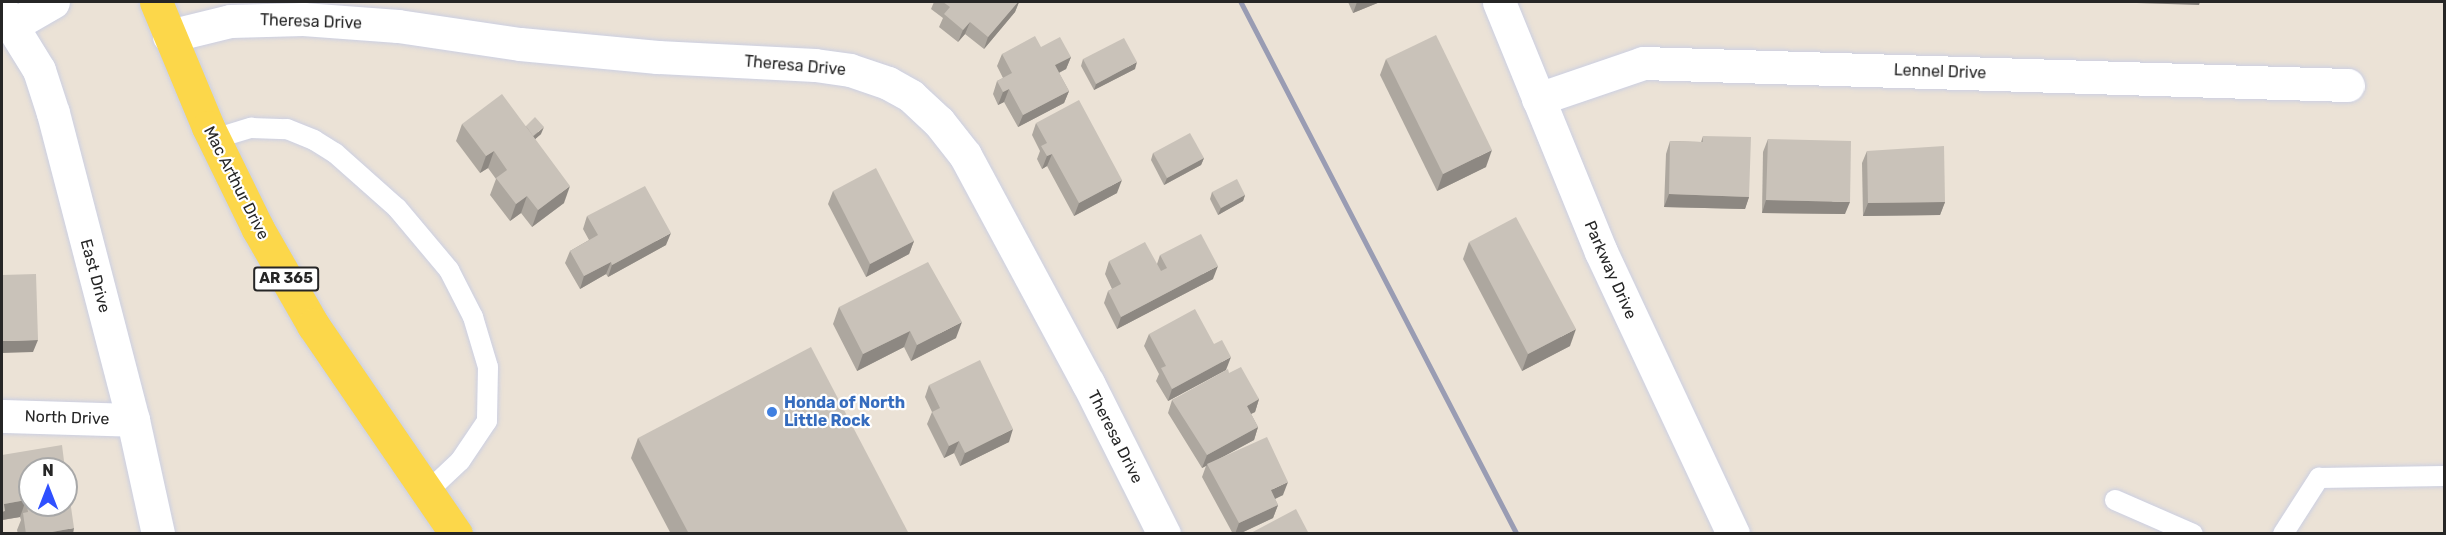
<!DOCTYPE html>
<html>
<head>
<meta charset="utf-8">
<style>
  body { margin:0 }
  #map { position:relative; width:2446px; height:535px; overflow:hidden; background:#ebe2d6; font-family:Rubik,sans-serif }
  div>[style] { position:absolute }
  .roads { filter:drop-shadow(0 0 2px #cbcfe2) drop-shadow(0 0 2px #cbcfe2) }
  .lane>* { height:20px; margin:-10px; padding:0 10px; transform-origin:10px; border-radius:10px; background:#fff }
  .street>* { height:33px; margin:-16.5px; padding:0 16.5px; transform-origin:16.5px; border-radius:16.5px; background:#fff }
  .secondary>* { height:33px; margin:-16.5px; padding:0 16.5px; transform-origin:16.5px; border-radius:16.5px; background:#fff }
  .primary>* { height:33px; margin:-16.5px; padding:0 16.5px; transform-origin:16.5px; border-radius:16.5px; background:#fcd74a }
  .rail>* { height:4.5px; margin:-2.25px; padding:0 2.25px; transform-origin:2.25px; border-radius:2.25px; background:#999cb3 }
  .wall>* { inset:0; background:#ada79f }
  .shaded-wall>* { inset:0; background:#8d8882 }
  .building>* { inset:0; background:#c9c2b9 }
  .dots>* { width:16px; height:16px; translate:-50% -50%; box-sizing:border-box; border:3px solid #fff; border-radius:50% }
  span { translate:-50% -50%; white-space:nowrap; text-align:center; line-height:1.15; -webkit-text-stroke:4.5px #fff; paint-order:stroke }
  .shield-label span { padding:2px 4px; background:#fff; border:2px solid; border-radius:4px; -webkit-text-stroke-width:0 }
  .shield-label { font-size:15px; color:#262626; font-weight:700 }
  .street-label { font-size:16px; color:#262626 }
  .shop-label { font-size:16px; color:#366cbe; font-weight:700 }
  .left { translate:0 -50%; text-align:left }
  .frame { position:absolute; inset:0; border:3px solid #262626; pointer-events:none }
  .north { position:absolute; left:18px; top:457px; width:60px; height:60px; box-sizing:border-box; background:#fff; border:2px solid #a8a8a8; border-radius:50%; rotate:0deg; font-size:16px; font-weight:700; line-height:24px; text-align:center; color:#262626 }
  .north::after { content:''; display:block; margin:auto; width:21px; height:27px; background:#2f50ff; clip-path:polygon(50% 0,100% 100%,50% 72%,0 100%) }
</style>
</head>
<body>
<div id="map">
  <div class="roads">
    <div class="lane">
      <i style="left:214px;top:139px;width:39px;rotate:-17deg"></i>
      <i style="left:251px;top:128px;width:36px;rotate:2deg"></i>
      <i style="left:287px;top:129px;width:29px;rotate:22deg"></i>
      <i style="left:314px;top:140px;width:25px;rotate:32deg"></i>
      <i style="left:335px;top:153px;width:83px;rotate:41.6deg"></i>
      <i style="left:397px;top:208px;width:81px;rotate:50deg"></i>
      <i style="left:449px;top:270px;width:53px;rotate:62.9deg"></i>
      <i style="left:473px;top:317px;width:52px;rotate:73.3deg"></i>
      <i style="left:488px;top:367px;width:54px;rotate:91.1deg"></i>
      <i style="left:487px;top:421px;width:48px;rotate:124deg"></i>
      <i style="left:460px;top:461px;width:47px;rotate:136.7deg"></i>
      <i style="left:2115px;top:500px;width:85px;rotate:23.6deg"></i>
      <i style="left:2283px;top:534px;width:67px;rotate:-57.3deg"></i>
      <i style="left:2319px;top:478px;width:125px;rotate:-0.9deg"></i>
    </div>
    <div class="street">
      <i style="left:2px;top:10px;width:70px;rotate:58.3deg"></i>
      <i style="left:39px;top:70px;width:45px;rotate:72deg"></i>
      <i style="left:53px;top:113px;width:317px;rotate:75.4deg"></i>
      <i style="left:133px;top:420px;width:117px;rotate:77.6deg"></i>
      <i style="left:13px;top:25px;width:46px;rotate:-29.9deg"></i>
      <i style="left:169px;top:36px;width:63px;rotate:-13.8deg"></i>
      <i style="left:230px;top:21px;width:73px;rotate:-1.6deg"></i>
      <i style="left:303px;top:19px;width:95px;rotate:4.2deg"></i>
      <i style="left:398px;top:26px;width:123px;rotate:8.4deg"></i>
      <i style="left:520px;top:44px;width:138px;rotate:5.4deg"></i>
      <i style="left:657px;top:57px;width:158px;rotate:2.9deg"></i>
      <i style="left:815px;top:65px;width:35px;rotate:8deg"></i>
      <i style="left:850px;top:70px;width:40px;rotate:18.9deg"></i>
      <i style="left:888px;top:83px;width:26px;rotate:29deg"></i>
      <i style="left:911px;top:96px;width:38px;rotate:43deg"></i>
      <i style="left:939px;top:122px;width:42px;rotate:51.8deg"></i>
      <i style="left:965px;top:155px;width:259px;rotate:61.7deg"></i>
      <i style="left:1088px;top:383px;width:169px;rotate:63.3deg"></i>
      <i style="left:1538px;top:99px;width:111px;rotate:-18.9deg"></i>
      <i style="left:1643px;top:63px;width:705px;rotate:1.79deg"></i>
      <i style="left:2px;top:416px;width:131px;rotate:1.7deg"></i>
    </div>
    <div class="secondary">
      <i style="left:1499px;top:2px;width:270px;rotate:67.8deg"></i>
      <i style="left:1601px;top:252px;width:311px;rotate:64.9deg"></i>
    </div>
    <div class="primary">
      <i style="left:156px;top:2px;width:135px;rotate:67.4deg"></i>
      <i style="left:208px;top:127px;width:114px;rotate:63.9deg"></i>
      <i style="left:258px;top:229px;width:111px;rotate:60.2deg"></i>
      <i style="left:313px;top:325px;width:253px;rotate:55.6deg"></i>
    </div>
  </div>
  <div class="rail">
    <i style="left:1241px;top:2px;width:599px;rotate:62.58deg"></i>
  </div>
  <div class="wall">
    <i style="clip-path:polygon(934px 2px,1019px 2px,1015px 12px,984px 49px,965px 34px,958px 42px,939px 27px,943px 18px,931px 9px)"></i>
    <i style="clip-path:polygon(1348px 2px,1380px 2px,1353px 13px)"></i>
    <i style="clip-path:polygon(1041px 47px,1071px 57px,1066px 69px,1059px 73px,1069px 91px,1064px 103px,1018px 127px,1004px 102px,998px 105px,993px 94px,997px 81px,1003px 78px,997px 66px,1002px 54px)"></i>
    <i style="clip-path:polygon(1083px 59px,1135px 69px,1094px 90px,1081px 66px)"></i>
    <i style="clip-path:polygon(1386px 59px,1486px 167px,1437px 191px,1380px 75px)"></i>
    <i style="clip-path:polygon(1036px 123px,1117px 193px,1074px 216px,1047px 166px,1042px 169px,1037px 159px,1040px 151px,1032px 135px)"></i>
    <i style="clip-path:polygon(462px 124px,526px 126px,541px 134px,535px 139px,564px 203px,532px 227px,521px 213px,510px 221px,490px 195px,496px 179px,488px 168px,480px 173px,456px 141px)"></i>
    <i style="clip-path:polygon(1703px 136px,1749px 197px,1745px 209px,1664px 207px,1666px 154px,1670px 141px,1701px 142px)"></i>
    <i style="clip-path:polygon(1768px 139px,1845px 214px,1762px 213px,1763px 152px)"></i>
    <i style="clip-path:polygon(1867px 151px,1945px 202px,1940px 215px,1863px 216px,1862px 163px)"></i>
    <i style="clip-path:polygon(1153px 153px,1204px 158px,1201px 165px,1164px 185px,1151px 160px)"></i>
    <i style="clip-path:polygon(833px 191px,914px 241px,909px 254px,866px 277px,828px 204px)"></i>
    <i style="clip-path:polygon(1212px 192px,1245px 195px,1243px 201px,1218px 215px,1210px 199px)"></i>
    <i style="clip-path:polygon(587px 216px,666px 245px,608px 277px,606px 274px,580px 289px,565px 263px,570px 251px,589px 240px,583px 229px)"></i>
    <i style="clip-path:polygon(1469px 242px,1570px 346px,1522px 371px,1463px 259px)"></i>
    <i style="clip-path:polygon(1160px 255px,1213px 279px,1117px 329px,1104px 303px,1108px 291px,1112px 289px,1105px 274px,1109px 261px,1157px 264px)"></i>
    <i style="clip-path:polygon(839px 307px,956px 338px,911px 361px,904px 347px,857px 371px,833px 324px)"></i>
    <i style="clip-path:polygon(1149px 334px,1214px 344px,1226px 370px,1168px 401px,1156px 381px,1159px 374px,1144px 346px)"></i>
    <i style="clip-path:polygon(1229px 373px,1259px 399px,1255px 412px,1251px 414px,1258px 427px,1254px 440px,1219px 459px,1283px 495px,1275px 499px,1278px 505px,1273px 518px,1239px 534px,1233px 534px,1202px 477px,1206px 466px,1202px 468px,1168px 413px,1172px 400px)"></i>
    <i style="clip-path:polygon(929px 385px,1009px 442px,960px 466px,954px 453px,944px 458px,927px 424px,932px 412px,925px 397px)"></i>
    <i style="clip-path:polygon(638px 438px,909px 534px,671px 534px,631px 458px)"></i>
    <i style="clip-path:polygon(2px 455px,73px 534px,18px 534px,17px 530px,21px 520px,20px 517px,2px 520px)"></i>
  </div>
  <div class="shaded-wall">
    <i style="clip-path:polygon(1018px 2px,1019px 2px,1015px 12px,984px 49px,988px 37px)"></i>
    <i style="clip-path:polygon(1357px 2px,1380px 2px,1353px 13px)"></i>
    <i style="clip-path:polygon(2138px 2px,2200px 2px,2199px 5px,2137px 3px)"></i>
    <i style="clip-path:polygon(970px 22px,965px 34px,958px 42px,963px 30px)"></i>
    <i style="clip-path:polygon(1071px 57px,1066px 69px,1050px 77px,1055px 65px)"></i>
    <i style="clip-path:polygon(1137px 62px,1135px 69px,1094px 90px,1096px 84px)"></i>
    <i style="clip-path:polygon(1009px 89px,1004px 102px,998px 105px,1003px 92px)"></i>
    <i style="clip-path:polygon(1069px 91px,1064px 103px,1018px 127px,1023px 115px)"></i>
    <i style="clip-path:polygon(544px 127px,541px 134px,525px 148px,528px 141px)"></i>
    <i style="clip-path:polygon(1492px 150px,1486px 167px,1437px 191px,1443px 174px)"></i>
    <i style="clip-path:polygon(494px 151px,488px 168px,480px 173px,486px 156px)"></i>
    <i style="clip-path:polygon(1052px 154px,1047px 166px,1042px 169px,1047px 156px)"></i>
    <i style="clip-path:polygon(1204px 158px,1201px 165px,1164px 185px,1167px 178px)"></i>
    <i style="clip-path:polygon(1122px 180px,1117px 193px,1074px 216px,1079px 203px)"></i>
    <i style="clip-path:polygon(570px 186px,564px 203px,532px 227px,538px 210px)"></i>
    <i style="clip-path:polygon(1669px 194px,1749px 197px,1745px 209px,1664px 207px)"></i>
    <i style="clip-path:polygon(1245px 195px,1243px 201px,1218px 215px,1221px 208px)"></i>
    <i style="clip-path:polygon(527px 196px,521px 213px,510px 221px,516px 204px)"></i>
    <i style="clip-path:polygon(1766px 200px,1850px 202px,1845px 214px,1762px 213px)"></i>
    <i style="clip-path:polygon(1945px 202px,1940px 215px,1863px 216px,1868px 203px)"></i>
    <i style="clip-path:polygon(671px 233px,666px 245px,608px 277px,612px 265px)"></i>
    <i style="clip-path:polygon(914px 241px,909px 254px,866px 277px,870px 264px)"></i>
    <i style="clip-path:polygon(611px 262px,606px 274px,580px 289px,584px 276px)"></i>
    <i style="clip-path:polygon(1218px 266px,1213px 279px,1117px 329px,1121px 317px)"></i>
    <i style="clip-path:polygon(962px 322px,956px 338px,911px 361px,917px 345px)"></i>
    <i style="clip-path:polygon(1576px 329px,1570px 346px,1522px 371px,1528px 354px)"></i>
    <i style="clip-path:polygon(910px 331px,904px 347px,857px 371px,863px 354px)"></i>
    <i style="clip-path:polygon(38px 340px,33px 352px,2px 353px,2px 341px)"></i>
    <i style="clip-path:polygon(1231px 357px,1226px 370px,1168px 401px,1172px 389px)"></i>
    <i style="clip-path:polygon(1259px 399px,1255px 412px,1242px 418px,1247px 406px)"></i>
    <i style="clip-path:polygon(1258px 427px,1254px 440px,1202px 468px,1207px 455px)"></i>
    <i style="clip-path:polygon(1013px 429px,1009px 442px,960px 466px,965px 453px)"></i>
    <i style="clip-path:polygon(959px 441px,954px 453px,944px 458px,949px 446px)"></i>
    <i style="clip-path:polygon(1288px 482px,1283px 495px,1266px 503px,1271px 490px)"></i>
    <i style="clip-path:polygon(26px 500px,20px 517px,2px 520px,2px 510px,4px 504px)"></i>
    <i style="clip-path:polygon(1278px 505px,1273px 518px,1239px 534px,1235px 534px,1239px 523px)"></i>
    <i style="clip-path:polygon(74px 528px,73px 534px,41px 534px)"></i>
  </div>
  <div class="building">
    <i style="clip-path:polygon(943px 2px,1018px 2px,988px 37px,970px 22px,963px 30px,944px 14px,950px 7px)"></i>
    <i style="clip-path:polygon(1436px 35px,1492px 150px,1443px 174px,1386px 59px)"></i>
    <i style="clip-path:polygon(1035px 36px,1041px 47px,1060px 37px,1071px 57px,1055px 65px,1069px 91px,1023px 115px,1009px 89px,1003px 92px,997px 81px,1012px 73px,1002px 54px)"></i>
    <i style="clip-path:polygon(1124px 38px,1137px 62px,1096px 84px,1083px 59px)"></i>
    <i style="clip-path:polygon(502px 94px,570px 186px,538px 210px,527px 196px,516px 204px,496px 178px,507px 170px,494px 151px,486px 156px,462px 124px)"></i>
    <i style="clip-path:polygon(1079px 100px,1122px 180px,1079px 203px,1052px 154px,1047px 156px,1041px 146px,1047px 143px,1036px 123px)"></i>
    <i style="clip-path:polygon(535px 117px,544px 127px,533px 136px,526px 126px)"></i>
    <i style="clip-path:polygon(1190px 133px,1204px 158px,1167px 178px,1153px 153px)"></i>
    <i style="clip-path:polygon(1703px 136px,1751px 137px,1749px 197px,1669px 194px,1670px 141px,1703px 142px)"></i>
    <i style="clip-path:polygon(1768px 139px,1851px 141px,1850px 202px,1766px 200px)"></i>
    <i style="clip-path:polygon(1944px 146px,1945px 202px,1868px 203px,1867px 151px)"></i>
    <i style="clip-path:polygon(876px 168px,914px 241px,870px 264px,833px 191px)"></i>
    <i style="clip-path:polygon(1237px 179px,1245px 195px,1221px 208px,1212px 192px)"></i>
    <i style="clip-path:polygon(645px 186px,671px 233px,612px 265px,611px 262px,584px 276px,570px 251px,598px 235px,587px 216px)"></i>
    <i style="clip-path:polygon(1516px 217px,1576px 329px,1528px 354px,1469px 242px)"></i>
    <i style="clip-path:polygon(1201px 234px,1218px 266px,1121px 317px,1108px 291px,1121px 284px,1109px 261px,1145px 242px,1161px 271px,1167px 268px,1160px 255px)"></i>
    <i style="clip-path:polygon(928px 262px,962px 322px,917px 345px,910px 331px,863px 354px,839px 307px)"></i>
    <i style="clip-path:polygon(36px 274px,38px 340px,2px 341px,2px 275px)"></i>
    <i style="clip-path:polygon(1195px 309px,1214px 344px,1222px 340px,1231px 357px,1172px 389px,1161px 368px,1166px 366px,1149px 334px)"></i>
    <i style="clip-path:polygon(811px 347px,909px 534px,689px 534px,638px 438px)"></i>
    <i style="clip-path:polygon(980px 360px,1013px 429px,965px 453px,959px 441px,949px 446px,932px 412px,940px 408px,929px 385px)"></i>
    <i style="clip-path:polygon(1241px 367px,1259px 399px,1247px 406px,1258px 427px,1207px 455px,1172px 400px,1228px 369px,1229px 373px)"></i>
    <i style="clip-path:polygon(1267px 437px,1288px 482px,1271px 490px,1278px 505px,1239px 523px,1207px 464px)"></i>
    <i style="clip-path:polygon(62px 445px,65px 469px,30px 469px,30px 505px,66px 505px,66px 472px,74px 528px,41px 534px,26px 534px,23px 513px,28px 512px,26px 500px,4px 504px,5px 511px,2px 512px,2px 455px)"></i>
    <i style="clip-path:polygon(1296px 509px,1309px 534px,1249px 534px)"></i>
  </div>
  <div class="dots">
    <i style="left:772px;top:412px;background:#3f7fe0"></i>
  </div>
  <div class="shield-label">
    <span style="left:286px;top:279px">AR 365</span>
  </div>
  <div class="street-label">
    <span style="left:311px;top:22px;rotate:2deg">Theresa Drive</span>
    <span style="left:795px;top:66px;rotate:5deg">Theresa Drive</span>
    <span style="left:1940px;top:72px;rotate:2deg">Lennel Drive</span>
    <span style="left:236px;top:183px;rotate:63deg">Mac Arthur Drive</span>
    <span style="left:1610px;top:270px;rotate:66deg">Parkway Drive</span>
    <span style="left:95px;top:276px;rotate:75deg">East Drive</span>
    <span style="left:67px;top:418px;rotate:2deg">North Drive</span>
    <span style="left:1115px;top:437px;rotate:63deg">Theresa Drive</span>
  </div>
  <div class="shop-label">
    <span class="left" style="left:784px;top:412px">Honda of North<br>Little Rock</span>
  </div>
  <div class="frame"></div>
  <div class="north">N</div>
</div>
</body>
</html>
